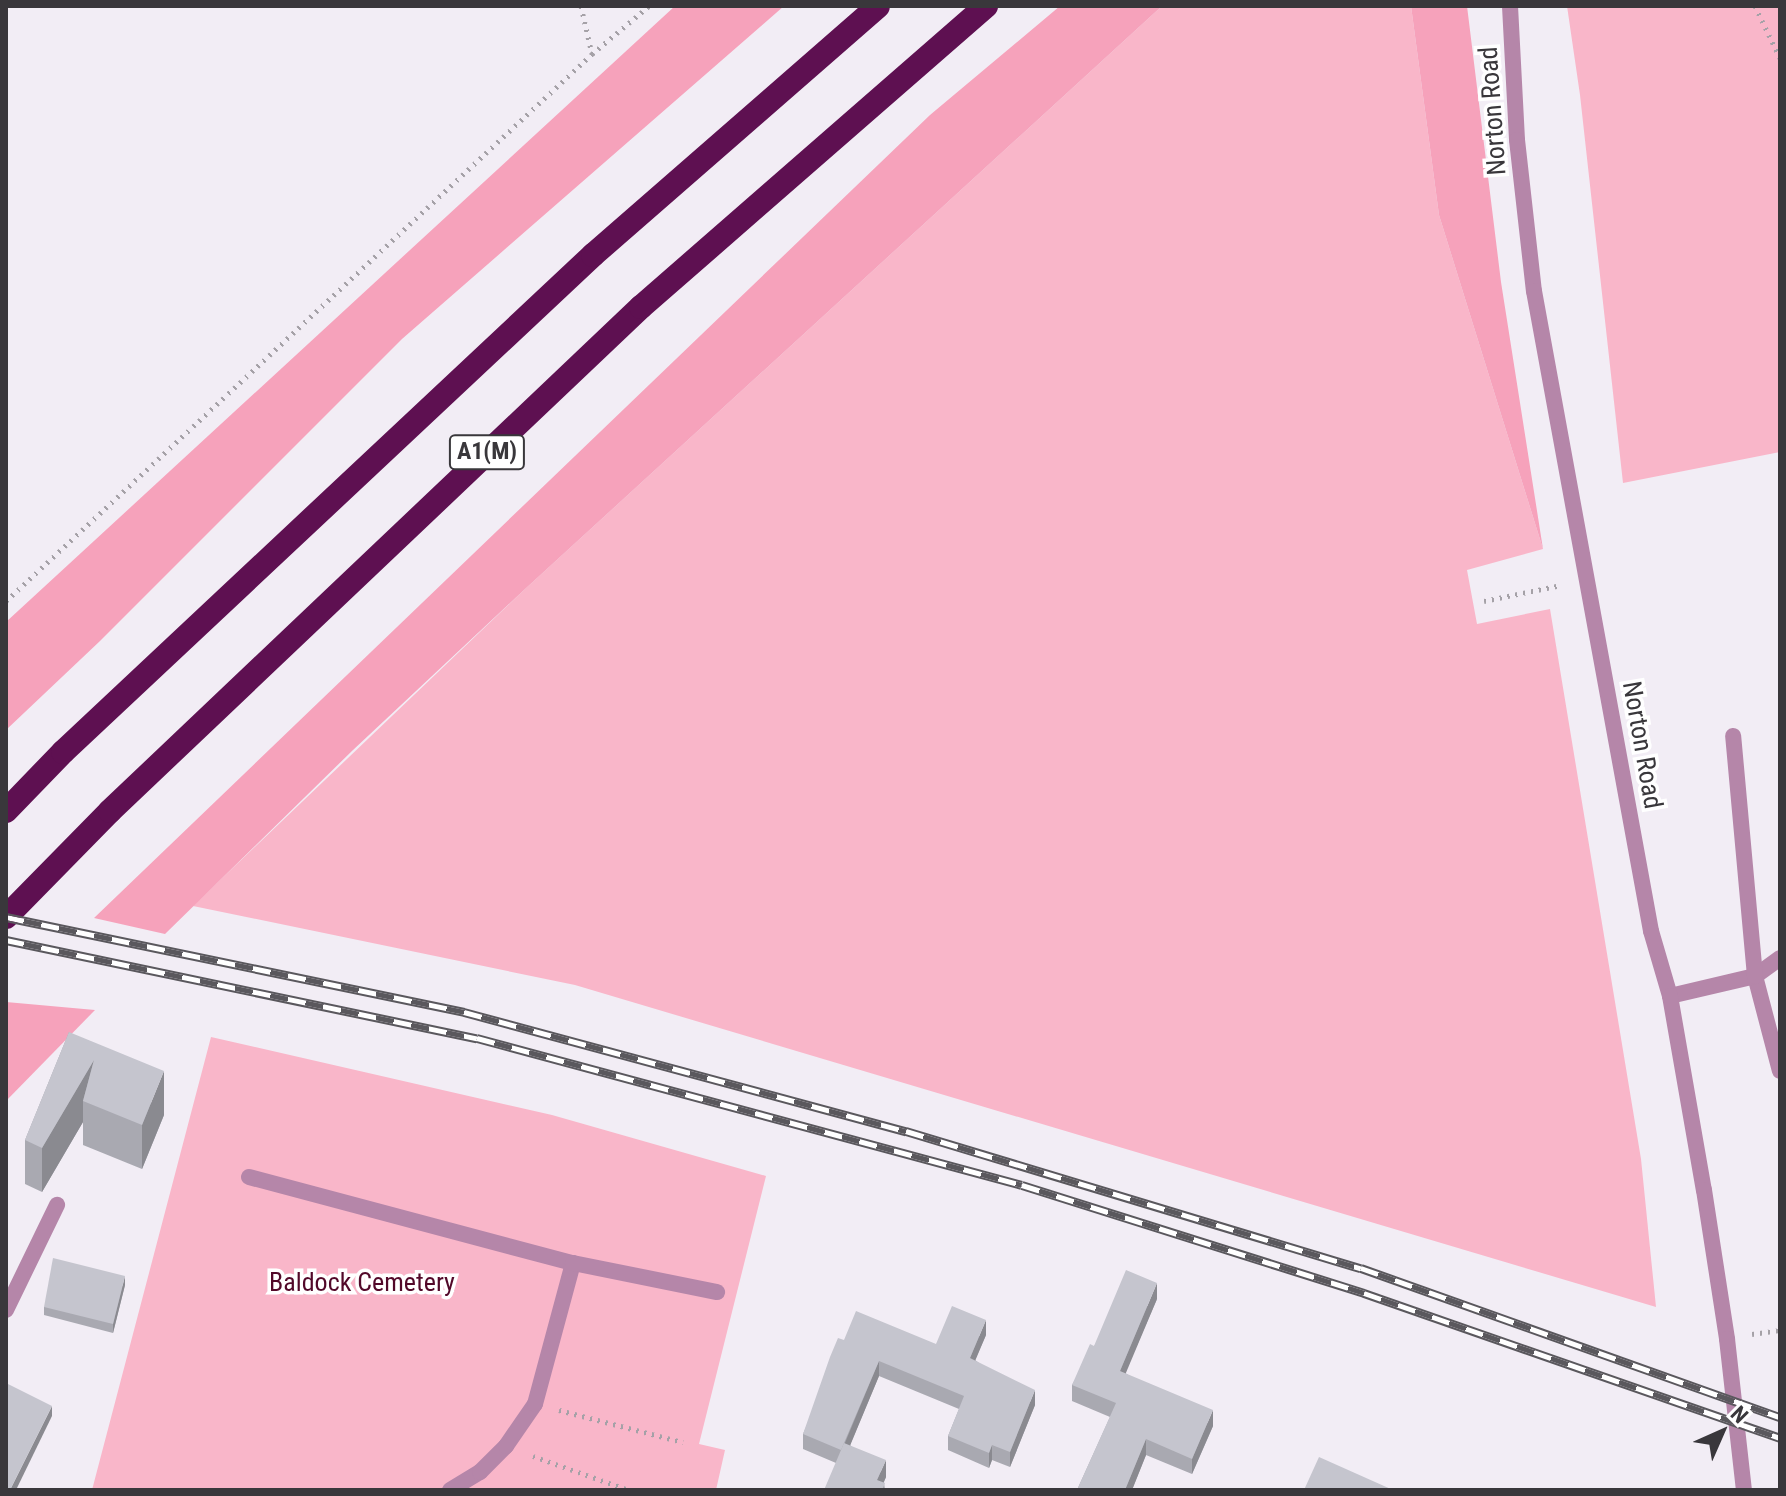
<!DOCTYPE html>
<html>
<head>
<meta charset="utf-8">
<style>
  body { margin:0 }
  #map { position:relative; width:1786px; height:1496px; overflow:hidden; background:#f2edf5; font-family:"Roboto Condensed",sans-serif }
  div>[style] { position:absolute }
  .green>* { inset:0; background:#f9b6c9 }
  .forest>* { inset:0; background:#f6a2bb }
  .path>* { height:5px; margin-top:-2.5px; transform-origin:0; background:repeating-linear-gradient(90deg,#a5a1a7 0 2px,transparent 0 8px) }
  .service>* { height:16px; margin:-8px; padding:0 8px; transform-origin:8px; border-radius:8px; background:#b586a9 }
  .minor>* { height:16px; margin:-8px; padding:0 8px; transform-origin:8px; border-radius:8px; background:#b586a9 }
  .tertiary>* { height:16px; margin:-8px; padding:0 8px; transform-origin:8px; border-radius:8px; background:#b586a9 }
  .motorway>* { height:24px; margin:-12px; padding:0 12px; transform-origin:12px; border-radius:12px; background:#5e1051 }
  .rail>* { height:9px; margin-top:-4.5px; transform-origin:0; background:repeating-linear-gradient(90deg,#fff 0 18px,#5a585d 0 36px); box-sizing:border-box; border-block:2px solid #5a585d }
  .wall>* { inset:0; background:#a9a9b1 }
  .shaded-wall>* { inset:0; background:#8a8a90 }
  .building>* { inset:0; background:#c5c5ce }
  span { translate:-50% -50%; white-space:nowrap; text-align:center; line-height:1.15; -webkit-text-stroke:7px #fff; paint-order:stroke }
  .shield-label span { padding:2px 6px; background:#fff; border:2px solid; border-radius:6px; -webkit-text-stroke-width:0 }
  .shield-label { font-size:24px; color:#39373b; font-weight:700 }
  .street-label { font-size:26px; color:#39373b }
  .park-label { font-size:26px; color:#520829 }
  .frame { position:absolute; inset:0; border:8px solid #39373b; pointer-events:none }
  .north { position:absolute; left:1682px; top:1392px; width:80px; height:80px; -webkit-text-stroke:6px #fff; paint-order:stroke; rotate:45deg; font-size:22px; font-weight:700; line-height:32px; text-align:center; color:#39373b }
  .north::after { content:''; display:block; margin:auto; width:28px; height:36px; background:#39373b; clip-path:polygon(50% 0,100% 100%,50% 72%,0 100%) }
</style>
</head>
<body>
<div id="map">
  <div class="green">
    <i style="clip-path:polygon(1162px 6px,1411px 6px,1439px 215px,1543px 549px,1467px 570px,1477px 624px,1550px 609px,1641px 1159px,1656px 1307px,575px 985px,193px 906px,524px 590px)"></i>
    <i style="clip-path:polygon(1567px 6px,1780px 6px,1780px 452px,1623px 483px,1580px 95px)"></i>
    <i style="clip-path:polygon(211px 1037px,552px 1115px,766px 1176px,699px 1444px,725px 1450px,716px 1490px,92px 1490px)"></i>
  </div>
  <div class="forest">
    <i style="clip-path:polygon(675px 6px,784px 6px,402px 339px,100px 641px,6px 730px,6px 622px)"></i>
    <i style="clip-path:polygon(1060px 6px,1162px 6px,524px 590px,353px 750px,165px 934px,94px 918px,930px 115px)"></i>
    <i style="clip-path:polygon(1411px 6px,1467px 6px,1501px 282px,1543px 549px,1439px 215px)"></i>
    <i style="clip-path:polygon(6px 1002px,95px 1010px,6px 1101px)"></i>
  </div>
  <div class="path">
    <i style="left:581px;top:6px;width:49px;rotate:77.1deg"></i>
    <i style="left:1755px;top:6px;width:58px;rotate:64.3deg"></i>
    <i style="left:6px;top:601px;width:802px;rotate:-43.03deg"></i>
    <i style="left:592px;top:54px;width:75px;rotate:-40.1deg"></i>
    <i style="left:1484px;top:601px;width:79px;rotate:-11.7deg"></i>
    <i style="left:1752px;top:1334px;width:28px;rotate:-8deg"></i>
    <i style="left:559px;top:1410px;width:128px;rotate:14.5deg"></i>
    <i style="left:533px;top:1456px;width:102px;rotate:19.5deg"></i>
  </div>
  <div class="service">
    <i style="left:1780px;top:958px;width:31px;rotate:144deg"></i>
    <i style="left:1755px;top:976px;width:98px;rotate:75.3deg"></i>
    <i style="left:1670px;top:996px;width:87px;rotate:-13.2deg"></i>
    <i style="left:1755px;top:976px;width:241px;rotate:-95.2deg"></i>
    <i style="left:249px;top:1177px;width:335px;rotate:14.9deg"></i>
    <i style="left:450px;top:1490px;width:35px;rotate:-31deg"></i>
    <i style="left:480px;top:1472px;width:37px;rotate:-45deg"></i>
    <i style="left:506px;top:1446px;width:51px;rotate:-55.4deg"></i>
    <i style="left:535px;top:1404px;width:146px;rotate:-74.9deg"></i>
    <i style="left:573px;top:1263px;width:147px;rotate:11.4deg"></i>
  </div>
  <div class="minor">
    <i style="left:6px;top:1310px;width:117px;rotate:-64.1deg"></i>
  </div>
  <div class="tertiary">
    <i style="left:1510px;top:6px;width:134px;rotate:87deg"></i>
    <i style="left:1517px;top:140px;width:152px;rotate:83.6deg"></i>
    <i style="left:1534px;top:291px;width:651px;rotate:79.64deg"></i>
    <i style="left:1651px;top:931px;width:68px;rotate:73.7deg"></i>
    <i style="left:1670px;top:996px;width:197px;rotate:80.1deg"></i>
    <i style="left:1704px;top:1190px;width:151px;rotate:81.2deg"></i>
    <i style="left:1727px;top:1339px;width:152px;rotate:83.6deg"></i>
  </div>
  <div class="motorway">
    <i style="left:6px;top:811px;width:82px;rotate:-46deg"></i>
    <i style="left:63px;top:752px;width:727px;rotate:-43.16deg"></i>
    <i style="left:593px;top:255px;width:378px;rotate:-41.1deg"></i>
    <i style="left:6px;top:917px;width:148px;rotate:-45.5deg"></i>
    <i style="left:110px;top:811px;width:732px;rotate:-43.51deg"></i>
    <i style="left:641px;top:307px;width:458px;rotate:-41.1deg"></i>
  </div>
  <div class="rail">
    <i style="left:6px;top:917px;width:468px;rotate:11.7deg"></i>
    <i style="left:464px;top:1012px;width:458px;rotate:15.1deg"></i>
    <i style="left:906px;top:1131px;width:475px;rotate:16.8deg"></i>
    <i style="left:1361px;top:1268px;width:445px;rotate:19.6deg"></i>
    <i style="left:6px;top:940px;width:481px;rotate:11.8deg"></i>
    <i style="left:477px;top:1038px;width:564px;rotate:15.09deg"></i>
    <i style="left:1022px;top:1185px;width:359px;rotate:17.5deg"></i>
    <i style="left:1364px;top:1293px;width:441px;rotate:19.2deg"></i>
  </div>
  <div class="wall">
    <i style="clip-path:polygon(69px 1032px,164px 1115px,142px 1169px,83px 1145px,83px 1122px,42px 1192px,25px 1184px,25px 1140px)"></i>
    <i style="clip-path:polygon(125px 1285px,113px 1333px,44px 1315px,44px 1307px)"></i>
    <i style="clip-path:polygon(1157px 1299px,1125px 1373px,1213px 1426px,1192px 1474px,1146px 1455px,1132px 1490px,1077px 1490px,1110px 1417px,1072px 1401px,1072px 1385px,1094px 1346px)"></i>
    <i style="clip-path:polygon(986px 1335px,975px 1360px,1035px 1405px,1010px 1467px,992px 1460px,989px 1468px,948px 1450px,948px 1436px,959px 1409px,879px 1376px,850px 1445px,886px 1477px,884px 1482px,885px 1490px,836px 1463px,803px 1449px,803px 1434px,844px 1340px,936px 1344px)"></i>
  </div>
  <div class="shaded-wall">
    <i style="clip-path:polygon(94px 1060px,83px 1101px,83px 1122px,42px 1192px,42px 1148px)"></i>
    <i style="clip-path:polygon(164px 1071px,164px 1115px,142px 1169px,142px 1125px)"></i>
    <i style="clip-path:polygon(125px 1276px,125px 1285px,113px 1333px,113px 1324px)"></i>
    <i style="clip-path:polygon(1157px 1283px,1157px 1299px,1120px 1387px,1120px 1371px)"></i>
    <i style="clip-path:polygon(986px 1320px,986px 1335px,970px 1373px,970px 1358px)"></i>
    <i style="clip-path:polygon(879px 1361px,879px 1376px,842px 1465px,842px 1450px)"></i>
    <i style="clip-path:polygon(1035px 1390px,1035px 1405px,1010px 1467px,1010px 1452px)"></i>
    <i style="clip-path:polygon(52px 1406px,52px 1416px,16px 1490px,10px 1490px)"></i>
    <i style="clip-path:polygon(1213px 1410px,1213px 1426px,1192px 1474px,1192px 1459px)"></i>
    <i style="clip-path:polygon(1146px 1439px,1146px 1455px,1132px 1490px,1125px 1490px)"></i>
    <i style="clip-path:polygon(992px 1445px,992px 1460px,989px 1468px,989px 1453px)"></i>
    <i style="clip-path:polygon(886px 1460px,886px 1477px,880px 1490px,877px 1480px)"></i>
  </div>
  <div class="building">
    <i style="clip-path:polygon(69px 1032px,164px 1071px,142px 1125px,83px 1101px,94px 1060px,42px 1148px,25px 1140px)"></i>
    <i style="clip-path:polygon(53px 1258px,125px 1276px,113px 1324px,44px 1307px)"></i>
    <i style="clip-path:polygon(1126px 1270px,1157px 1283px,1120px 1371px,1213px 1410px,1192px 1459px,1146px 1439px,1125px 1490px,1077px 1490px,1116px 1403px,1072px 1385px,1090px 1344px,1094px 1346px)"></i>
    <i style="clip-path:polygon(952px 1306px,986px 1320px,970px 1358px,1035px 1390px,1010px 1452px,992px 1445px,989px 1453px,948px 1436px,964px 1396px,879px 1361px,841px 1450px,803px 1434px,830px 1357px,838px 1338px,844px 1340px,856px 1311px,936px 1344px)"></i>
    <i style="clip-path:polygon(8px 1384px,52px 1406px,10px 1490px,6px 1490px,6px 1388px)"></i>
    <i style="clip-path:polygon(844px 1443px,886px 1460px,877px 1480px,885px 1483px,882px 1490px,824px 1490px)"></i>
    <i style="clip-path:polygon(1319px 1457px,1393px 1490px,1304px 1490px)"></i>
  </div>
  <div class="shield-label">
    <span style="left:487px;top:452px">A1(M)</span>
  </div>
  <div class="street-label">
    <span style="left:1493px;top:111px;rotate:-94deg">Norton Road</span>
    <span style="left:1642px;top:745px;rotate:80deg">Norton Road</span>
  </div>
  <div class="park-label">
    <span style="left:362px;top:1283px">Baldock Cemetery</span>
  </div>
  <div class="frame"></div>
  <div class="north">N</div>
</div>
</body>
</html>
